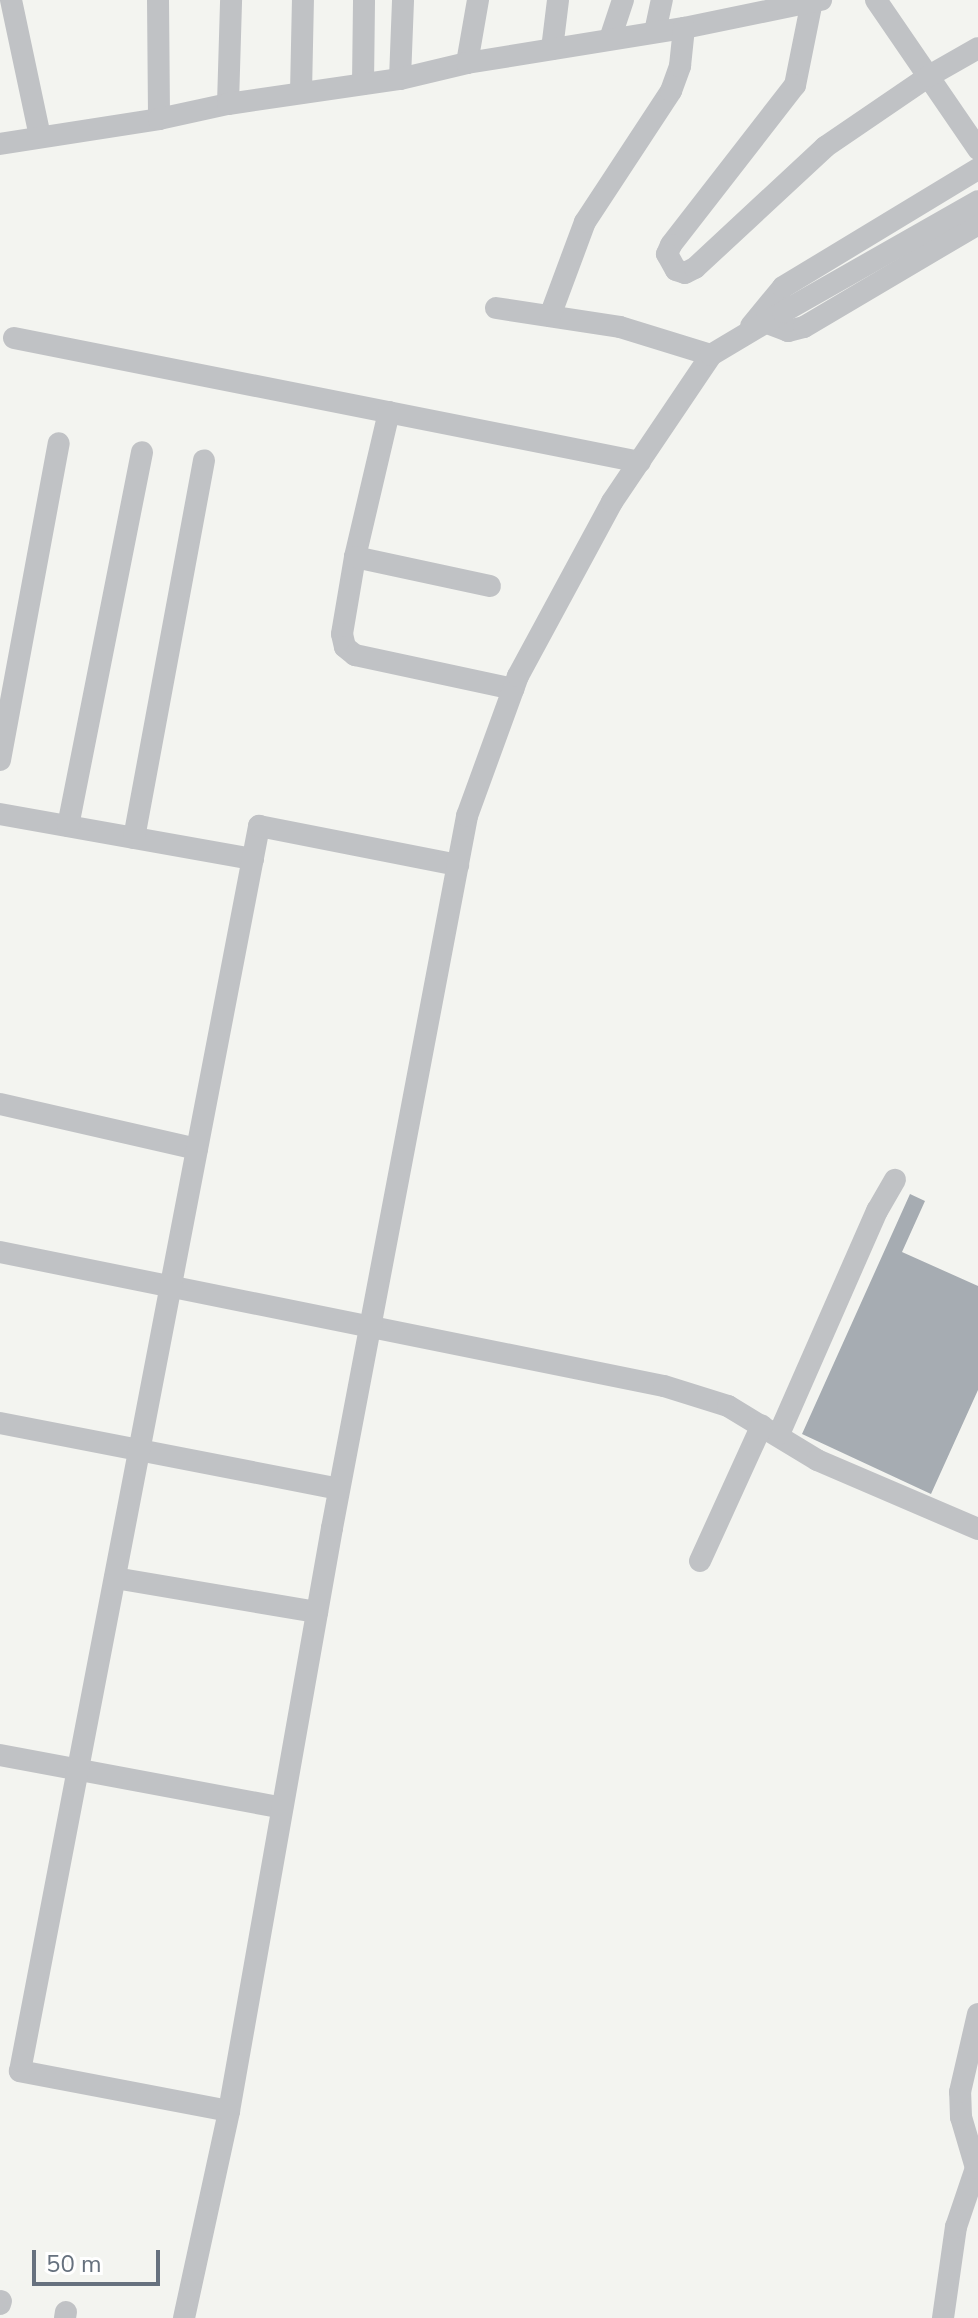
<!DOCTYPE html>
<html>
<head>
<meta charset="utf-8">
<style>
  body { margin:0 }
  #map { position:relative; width:978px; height:2318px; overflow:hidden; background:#f3f4f0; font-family:"Nunito Sans",sans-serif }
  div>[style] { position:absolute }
  .building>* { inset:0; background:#a6acb2 }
  .minor>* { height:22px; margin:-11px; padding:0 11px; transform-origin:11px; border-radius:11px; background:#c0c2c5 }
  .minor-bridge>* { height:22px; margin:-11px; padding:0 11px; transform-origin:11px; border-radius:11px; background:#c0c2c5 }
  span { translate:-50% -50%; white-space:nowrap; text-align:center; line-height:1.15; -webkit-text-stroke:8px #fff; paint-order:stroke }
  .scale { position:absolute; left:32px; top:2250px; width:128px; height:36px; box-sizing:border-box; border:4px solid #66717e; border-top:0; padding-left:10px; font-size:24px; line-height:28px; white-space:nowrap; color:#66717e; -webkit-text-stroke:6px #fff; paint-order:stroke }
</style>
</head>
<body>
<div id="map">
  <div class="building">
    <i style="clip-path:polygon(910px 1194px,925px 1201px,902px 1252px,978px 1286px,978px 1390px,931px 1494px,802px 1434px)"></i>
  </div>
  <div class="minor">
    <i style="left:11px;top:0;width:139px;rotate:78deg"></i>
    <i style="left:158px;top:0;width:119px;rotate:89.5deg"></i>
    <i style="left:876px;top:0;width:181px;rotate:55.6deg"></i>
    <i style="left:812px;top:1px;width:86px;rotate:101.4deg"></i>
    <i style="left:795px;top:85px;width:202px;rotate:127.8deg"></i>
    <i style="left:671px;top:245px;width:10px;rotate:114deg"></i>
    <i style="left:667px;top:254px;width:18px;rotate:61deg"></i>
    <i style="left:676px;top:270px;width:9px;rotate:18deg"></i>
    <i style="left:685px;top:273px;width:11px;rotate:-27deg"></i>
    <i style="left:695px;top:268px;width:178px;rotate:-42.9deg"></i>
    <i style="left:825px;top:147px;width:126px;rotate:-34.3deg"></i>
    <i style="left:929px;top:76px;width:56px;rotate:-29.7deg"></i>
    <i style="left:655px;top:32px;width:33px;rotate:-78deg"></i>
    <i style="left:610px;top:39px;width:41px;rotate:-71.6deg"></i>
    <i style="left:552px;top:49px;width:49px;rotate:-83deg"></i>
    <i style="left:467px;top:63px;width:64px;rotate:-80.1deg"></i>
    <i style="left:400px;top:79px;width:79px;rotate:-87.8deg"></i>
    <i style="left:363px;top:84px;width:84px;rotate:-89.3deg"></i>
    <i style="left:301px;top:93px;width:93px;rotate:-88.8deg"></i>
    <i style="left:228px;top:104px;width:104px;rotate:-88.3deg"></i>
    <i style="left:0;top:144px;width:161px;rotate:-8.9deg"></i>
    <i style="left:159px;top:119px;width:71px;rotate:-12.3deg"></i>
    <i style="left:228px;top:104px;width:174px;rotate:-8.3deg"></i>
    <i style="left:400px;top:79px;width:69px;rotate:-13.4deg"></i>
    <i style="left:467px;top:63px;width:220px;rotate:-9.2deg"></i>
    <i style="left:684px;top:28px;width:140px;rotate:-11.6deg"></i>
    <i style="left:496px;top:308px;width:125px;rotate:8.7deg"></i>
    <i style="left:620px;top:327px;width:95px;rotate:17.1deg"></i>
    <i style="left:550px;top:316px;width:100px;rotate:-69.6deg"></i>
    <i style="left:585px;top:222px;width:157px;rotate:-56.7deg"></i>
    <i style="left:671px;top:91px;width:27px;rotate:-70deg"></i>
    <i style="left:680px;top:66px;width:38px;rotate:-84deg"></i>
    <i style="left:765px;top:322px;width:25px;rotate:21deg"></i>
    <i style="left:788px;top:331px;width:16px;rotate:-14deg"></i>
    <i style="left:804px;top:327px;width:202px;rotate:-30.6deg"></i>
    <i style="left:751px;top:326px;width:50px;rotate:-50.6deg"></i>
    <i style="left:783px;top:287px;width:228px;rotate:-31.2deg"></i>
    <i style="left:14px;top:338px;width:638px;rotate:11.2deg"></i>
    <i style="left:389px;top:412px;width:149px;rotate:103.2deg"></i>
    <i style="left:355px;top:557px;width:78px;rotate:99.6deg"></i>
    <i style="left:342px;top:634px;width:13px;rotate:77deg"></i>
    <i style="left:345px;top:647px;width:13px;rotate:39deg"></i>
    <i style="left:355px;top:655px;width:162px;rotate:12.1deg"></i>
    <i style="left:355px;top:557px;width:138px;rotate:12.1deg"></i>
    <i style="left:0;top:760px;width:322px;rotate:-79.5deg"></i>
    <i style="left:0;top:814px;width:257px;rotate:10.1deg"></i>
    <i style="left:68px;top:826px;width:381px;rotate:-78.8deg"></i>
    <i style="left:134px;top:838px;width:384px;rotate:-79.5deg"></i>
    <i style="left:0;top:1104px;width:202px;rotate:12.9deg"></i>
    <i style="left:0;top:1252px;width:677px;rotate:11.41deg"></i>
    <i style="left:664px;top:1386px;width:67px;rotate:17.4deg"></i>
    <i style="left:728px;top:1406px;width:104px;rotate:31.2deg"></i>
    <i style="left:817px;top:1460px;width:175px;rotate:23.2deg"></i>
    <i style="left:0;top:1423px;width:345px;rotate:11deg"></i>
    <i style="left:779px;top:1434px;width:244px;rotate:-66.3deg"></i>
    <i style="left:877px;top:1211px;width:36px;rotate:-60deg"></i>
    <i style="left:700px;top:1561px;width:149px;rotate:-65.5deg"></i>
    <i style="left:115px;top:1578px;width:205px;rotate:9.6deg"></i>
    <i style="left:0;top:1755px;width:287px;rotate:10.6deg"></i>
    <i style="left:229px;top:2111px;width:213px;rotate:-169.2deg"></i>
    <i style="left:20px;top:2071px;width:1268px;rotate:-79.13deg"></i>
    <i style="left:259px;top:826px;width:203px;rotate:11.1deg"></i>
    <i style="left:0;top:2304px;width:3px;rotate:-72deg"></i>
    <i style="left:65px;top:2318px;width:6px;rotate:-81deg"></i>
    <i style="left:184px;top:2318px;width:212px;rotate:-77.7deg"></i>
    <i style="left:229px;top:2111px;width:592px;rotate:-79.98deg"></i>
    <i style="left:332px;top:1528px;width:725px;rotate:-79.26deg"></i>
    <i style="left:467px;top:816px;width:149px;rotate:-70deg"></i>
    <i style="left:518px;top:676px;width:198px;rotate:-61.6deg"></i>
    <i style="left:612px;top:502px;width:177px;rotate:-56deg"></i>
    <i style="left:711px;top:355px;width:84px;rotate:-30.8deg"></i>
    <i style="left:943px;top:2318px;width:92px;rotate:-81.9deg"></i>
    <i style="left:956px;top:2227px;width:62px;rotate:-71.3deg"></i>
    <i style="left:976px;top:2168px;width:53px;rotate:-106.4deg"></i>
    <i style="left:961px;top:2117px;width:25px;rotate:-92deg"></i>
    <i style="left:960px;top:2092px;width:80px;rotate:-77deg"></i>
  </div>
  <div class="minor-bridge">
    <i style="left:783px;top:312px;width:224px;rotate:-29.6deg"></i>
  </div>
  <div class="scale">50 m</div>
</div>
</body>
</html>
